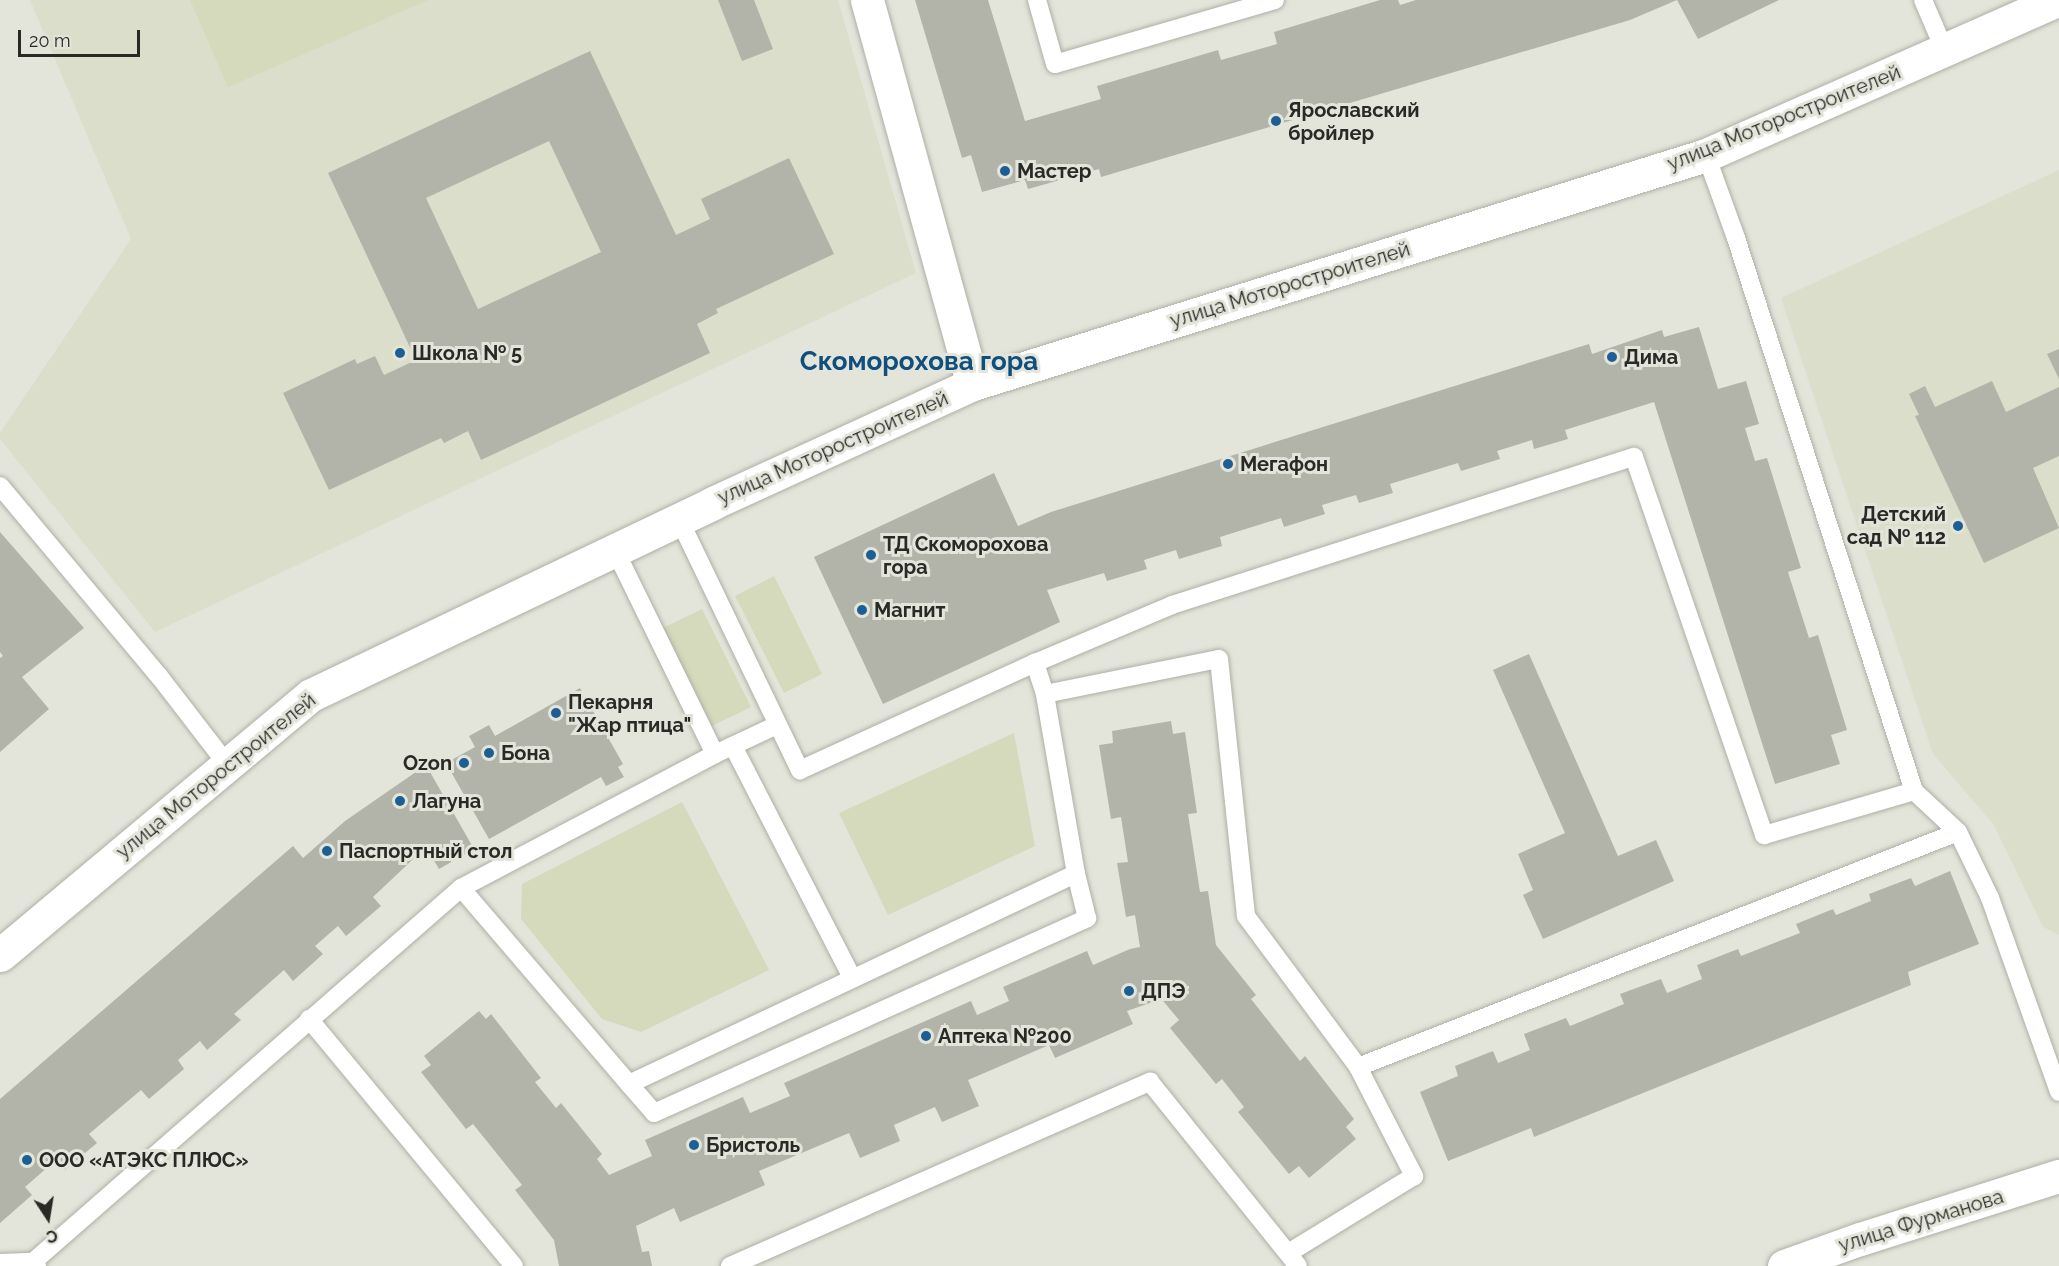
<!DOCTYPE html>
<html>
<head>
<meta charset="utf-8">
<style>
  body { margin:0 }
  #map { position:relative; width:2059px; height:1266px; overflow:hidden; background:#e3e5da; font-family:Raleway,sans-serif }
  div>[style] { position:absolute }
  .built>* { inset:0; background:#dadecb }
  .green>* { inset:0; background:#d4dabb }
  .building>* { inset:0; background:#b2b4a9 }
  .roads { filter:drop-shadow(0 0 2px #aeb0a5) drop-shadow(0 0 2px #aeb0a5) }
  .lane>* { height:18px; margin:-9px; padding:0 9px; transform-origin:9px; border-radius:9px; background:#fff }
  .street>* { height:33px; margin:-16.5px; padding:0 16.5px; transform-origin:16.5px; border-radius:16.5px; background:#fff }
  .secondary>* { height:33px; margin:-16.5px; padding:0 16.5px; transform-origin:16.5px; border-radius:16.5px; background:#fff }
  .dots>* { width:16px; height:16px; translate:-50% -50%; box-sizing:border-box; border:3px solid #e3e5da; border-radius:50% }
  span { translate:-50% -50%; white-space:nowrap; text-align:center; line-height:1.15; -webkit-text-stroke:6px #e3e5da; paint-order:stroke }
  .poi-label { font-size:20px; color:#292a26; font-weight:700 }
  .left { translate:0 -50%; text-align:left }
  .right { translate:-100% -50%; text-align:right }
  .street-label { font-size:20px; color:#292a26 }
  .district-label { font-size:26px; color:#0f4e7d; font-weight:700 }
  .north { position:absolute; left:18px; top:1188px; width:60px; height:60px; -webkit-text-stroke:4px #e3e5da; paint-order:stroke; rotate:168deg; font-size:16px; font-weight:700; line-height:24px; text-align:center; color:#292a26 }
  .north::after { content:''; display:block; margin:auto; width:21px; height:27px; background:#292a26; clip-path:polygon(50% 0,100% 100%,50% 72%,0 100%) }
  .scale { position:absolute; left:18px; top:30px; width:122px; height:27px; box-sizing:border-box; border:3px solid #292a26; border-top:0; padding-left:8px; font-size:18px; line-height:21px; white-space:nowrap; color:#292a26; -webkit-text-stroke:4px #e3e5da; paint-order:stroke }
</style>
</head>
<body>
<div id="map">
  <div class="built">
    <i style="clip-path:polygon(30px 0,838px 0,916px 273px,155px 632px,0 439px,0 433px,131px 239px)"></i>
    <i style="clip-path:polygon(2059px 170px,2059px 935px,2043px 927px,1994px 825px,1933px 754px,1781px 298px)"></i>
  </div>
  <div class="green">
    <i style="clip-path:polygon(190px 0,428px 0,228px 87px)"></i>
    <i style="clip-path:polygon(774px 576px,822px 674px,784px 693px,735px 596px)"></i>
    <i style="clip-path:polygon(702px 609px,751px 707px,712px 726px,663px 628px)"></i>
    <i style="clip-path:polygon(1014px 733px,1035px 846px,888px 915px,839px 813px)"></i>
    <i style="clip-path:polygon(682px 802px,769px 970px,641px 1032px,602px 1019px,521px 919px,522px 884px)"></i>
  </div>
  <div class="building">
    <i style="clip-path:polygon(718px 0,754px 0,773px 49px,742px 61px)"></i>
    <i style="clip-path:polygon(915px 0,988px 0,1025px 121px,1101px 99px,1097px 86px,1218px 50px,1221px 60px,1277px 44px,1274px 32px,1380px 0,1398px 0,1400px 5px,1416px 0,1677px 0,1630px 20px,1101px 177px,1099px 169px,1028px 189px,1025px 180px,982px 192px,971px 155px,962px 158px)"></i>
    <i style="clip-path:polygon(1677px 0,1779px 0,1698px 39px)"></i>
    <i style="clip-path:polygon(evenodd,590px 51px,676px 235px,710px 219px,701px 199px,789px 158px,834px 254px,716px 309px,718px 313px,697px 324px,710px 353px,481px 460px,468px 431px,444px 443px,441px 438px,329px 490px,283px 393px,355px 359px,357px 364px,375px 356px,384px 375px,416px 360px,328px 173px,590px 51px,549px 141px,601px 252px,478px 309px,426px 198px,549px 141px)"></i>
    <i style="clip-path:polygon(1699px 327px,1718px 389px,1746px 381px,1759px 424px,1745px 428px,1755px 461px,1767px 458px,1801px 568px,1788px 572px,1809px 638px,1818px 635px,1847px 730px,1831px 735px,1840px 764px,1775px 784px,1654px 402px,1565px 430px,1568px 439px,1534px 449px,1532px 440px,1497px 451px,1500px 459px,1461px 471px,1458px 463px,1390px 484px,1393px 493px,1359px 503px,1356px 495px,1322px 505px,1325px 514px,1284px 527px,1281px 518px,1220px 537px,1222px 546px,1179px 559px,1176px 550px,1144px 560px,1147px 569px,1107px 581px,1104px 573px,1047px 590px,1060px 622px,883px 704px,814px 557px,994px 473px,1018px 526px,1051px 512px,1589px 344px,1592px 354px,1662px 330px,1664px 337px)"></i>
    <i style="clip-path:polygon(2059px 349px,2059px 379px,2047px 354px)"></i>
    <i style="clip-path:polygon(1992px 381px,2006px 412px,2059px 387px,2059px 456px,2033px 468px,2059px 528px,1984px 563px,1915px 416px,1919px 415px,1909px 394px,1925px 386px,1935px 407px)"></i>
    <i style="clip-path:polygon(0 532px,84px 628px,22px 677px,49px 709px,0 752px,0 658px,3px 656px,0 652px)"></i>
    <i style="clip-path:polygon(1529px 654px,1618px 856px,1656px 840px,1674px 881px,1543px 939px,1523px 895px,1533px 890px,1518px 854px,1565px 833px,1493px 670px)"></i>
    <i style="clip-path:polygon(580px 688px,623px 764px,618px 767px,624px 777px,606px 786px,601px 777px,489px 839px,446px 763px,475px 747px,469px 736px,489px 725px,495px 736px)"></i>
    <i style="clip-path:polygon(1171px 721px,1173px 734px,1185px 732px,1197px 813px,1188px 814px,1200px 892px,1208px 891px,1216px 945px,1256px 995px,1251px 999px,1300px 1061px,1305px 1056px,1354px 1119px,1346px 1127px,1356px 1139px,1309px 1178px,1299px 1166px,1289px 1174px,1238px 1112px,1244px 1107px,1222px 1079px,1216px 1084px,1170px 1028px,1179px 1020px,1159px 996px,1150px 1003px,1127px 1011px,1133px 1024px,1055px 1058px,1049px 1045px,968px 1080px,979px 1106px,942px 1122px,935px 1107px,894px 1125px,900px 1141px,860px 1158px,849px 1133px,759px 1171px,765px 1185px,680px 1222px,674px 1208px,636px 1226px,642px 1252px,649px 1251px,652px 1266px,559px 1266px,554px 1240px,515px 1190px,522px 1185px,473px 1124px,466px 1129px,421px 1072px,431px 1065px,424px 1056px,479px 1011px,486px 1019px,491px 1014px,541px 1078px,535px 1082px,556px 1108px,561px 1103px,602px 1154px,597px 1159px,609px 1175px,652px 1156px,645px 1140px,743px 1097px,750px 1113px,790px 1096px,784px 1083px,971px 1001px,977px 1015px,1009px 1001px,1003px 987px,1087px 951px,1093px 965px,1130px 949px,1140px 947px,1135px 915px,1126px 917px,1117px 863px,1128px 862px,1121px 817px,1111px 819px,1099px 745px,1113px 743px,1112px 731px)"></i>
    <i style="clip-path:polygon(426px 765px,474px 849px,439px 869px,426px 847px,373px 897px,381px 906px,346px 936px,338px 926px,315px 946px,323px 954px,293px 981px,284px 970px,234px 1014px,241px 1020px,207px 1050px,200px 1041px,178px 1060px,184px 1069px,149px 1099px,141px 1090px,89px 1134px,97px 1143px,65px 1170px,56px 1160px,25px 1187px,32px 1195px,0 1223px,0 1099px,293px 846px,303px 858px,345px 821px)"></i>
    <i style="clip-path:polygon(1950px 871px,1979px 944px,1908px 972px,1911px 985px,1534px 1137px,1531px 1128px,1448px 1161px,1420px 1092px,1458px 1076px,1455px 1066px,1493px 1051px,1498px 1063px,1530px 1050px,1524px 1034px,1566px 1018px,1570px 1026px,1624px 1004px,1620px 994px,1661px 979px,1667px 993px,1702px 979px,1697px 965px,1738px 949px,1741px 956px,1800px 933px,1796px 924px,1833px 909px,1836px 915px,1871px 901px,1869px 894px,1911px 878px,1915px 886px)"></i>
  </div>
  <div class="roads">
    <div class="lane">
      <i style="left:1037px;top:0;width:66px;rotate:74.3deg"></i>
      <i style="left:1055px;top:64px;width:229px;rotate:-16.2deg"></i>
      <i style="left:1923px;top:0;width:56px;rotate:66.7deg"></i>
      <i style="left:1706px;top:155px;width:88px;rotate:70.1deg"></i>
      <i style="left:1736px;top:238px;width:581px;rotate:72.16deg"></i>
      <i style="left:1914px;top:791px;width:60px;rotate:43deg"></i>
      <i style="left:1958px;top:832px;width:73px;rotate:64.1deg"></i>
      <i style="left:1990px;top:898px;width:206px;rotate:70.4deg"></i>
      <i style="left:0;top:486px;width:248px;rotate:50.1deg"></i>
      <i style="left:159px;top:676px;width:110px;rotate:52.4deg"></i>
      <i style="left:679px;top:519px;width:279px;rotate:64.3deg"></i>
      <i style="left:800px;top:770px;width:258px;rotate:-24.5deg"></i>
      <i style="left:1035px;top:663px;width:149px;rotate:-22.9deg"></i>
      <i style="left:1172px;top:605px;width:485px;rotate:-17.8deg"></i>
      <i style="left:1634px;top:457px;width:400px;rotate:71deg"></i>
      <i style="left:1764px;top:835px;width:156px;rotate:-16.3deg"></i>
      <i style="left:614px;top:548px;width:229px;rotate:63.9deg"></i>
      <i style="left:1045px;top:694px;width:177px;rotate:-11.4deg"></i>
      <i style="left:1219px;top:659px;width:258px;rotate:84deg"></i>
      <i style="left:1246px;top:916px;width:188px;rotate:53.4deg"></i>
      <i style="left:1358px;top:1067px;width:123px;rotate:62.8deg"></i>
      <i style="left:1414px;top:1176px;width:145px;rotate:148.5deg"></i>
      <i style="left:733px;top:746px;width:261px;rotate:62.8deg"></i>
      <i style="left:461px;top:888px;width:258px;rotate:49.4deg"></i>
      <i style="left:629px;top:1084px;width:494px;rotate:-25.2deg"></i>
      <i style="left:1076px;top:874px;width:183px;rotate:-99.8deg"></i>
      <i style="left:1045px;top:694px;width:33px;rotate:-108deg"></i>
      <i style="left:309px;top:1019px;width:321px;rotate:50.3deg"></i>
      <i style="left:1358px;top:1067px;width:644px;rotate:-21.39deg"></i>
      <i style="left:629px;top:1084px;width:38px;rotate:49deg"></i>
      <i style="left:654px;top:1113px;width:475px;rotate:-24.2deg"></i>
      <i style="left:1087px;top:918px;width:45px;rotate:-104deg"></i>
      <i style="left:0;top:1263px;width:33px;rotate:-2deg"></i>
      <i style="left:37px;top:1266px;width:6px;rotate:-135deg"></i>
      <i style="left:33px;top:1262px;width:568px;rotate:-41.15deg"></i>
      <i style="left:461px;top:888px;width:287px;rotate:-27.8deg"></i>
      <i style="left:715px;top:754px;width:68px;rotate:-25.1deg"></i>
      <i style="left:730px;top:1266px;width:459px;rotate:-23.7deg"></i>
      <i style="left:1150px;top:1082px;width:236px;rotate:51.2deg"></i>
    </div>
    <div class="street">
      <i style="left:867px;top:0;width:398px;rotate:74.6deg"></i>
      <i style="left:0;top:955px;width:405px;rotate:-39.9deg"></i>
      <i style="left:311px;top:695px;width:445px;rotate:-25.5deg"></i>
      <i style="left:713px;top:503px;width:286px;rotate:-24.6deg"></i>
      <i style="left:973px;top:384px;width:768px;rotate:-17.35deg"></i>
      <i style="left:1706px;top:155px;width:385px;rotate:-23.8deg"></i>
    </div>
    <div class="secondary">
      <i style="left:1784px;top:1266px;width:81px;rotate:-19.6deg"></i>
      <i style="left:1860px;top:1239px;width:209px;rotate:-17.6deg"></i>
    </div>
  </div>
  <div class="dots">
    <i style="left:1276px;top:121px;background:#1d5f94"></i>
    <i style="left:1005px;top:171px;background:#1d5f94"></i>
    <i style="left:400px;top:353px;background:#1d5f94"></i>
    <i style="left:1612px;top:357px;background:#1d5f94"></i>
    <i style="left:1228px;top:464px;background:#1d5f94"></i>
    <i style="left:1958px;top:526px;background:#1d5f94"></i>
    <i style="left:871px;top:555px;background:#1d5f94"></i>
    <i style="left:862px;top:610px;background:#1d5f94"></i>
    <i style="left:556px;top:713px;background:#1d5f94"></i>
    <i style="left:489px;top:753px;background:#1d5f94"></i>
    <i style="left:464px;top:763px;background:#1d5f94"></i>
    <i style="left:400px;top:801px;background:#1d5f94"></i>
    <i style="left:327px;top:851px;background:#1d5f94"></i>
    <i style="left:1129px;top:991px;background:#1d5f94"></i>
    <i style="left:926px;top:1036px;background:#1d5f94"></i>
    <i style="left:694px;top:1145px;background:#1d5f94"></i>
    <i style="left:27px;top:1160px;background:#1d5f94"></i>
  </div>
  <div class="poi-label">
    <span class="left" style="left:1288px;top:122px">Ярославский<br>бройлер</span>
    <span class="left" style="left:1017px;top:171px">Мастер</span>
    <span class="left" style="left:412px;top:353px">Школа № 5</span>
    <span class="left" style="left:1624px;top:357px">Дима</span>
    <span class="left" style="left:1240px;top:464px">Мегафон</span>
    <span class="right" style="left:1946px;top:526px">Детский<br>сад № 112</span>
    <span class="left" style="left:883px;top:556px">ТД Скоморохова<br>гора</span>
    <span class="left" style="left:874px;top:610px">Магнит</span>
    <span class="left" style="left:568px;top:714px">Пекарня<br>"Жар птица"</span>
    <span class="left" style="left:501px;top:753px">Бона</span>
    <span class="right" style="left:452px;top:763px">Ozon</span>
    <span class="left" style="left:412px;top:801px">Лагуна</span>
    <span class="left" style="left:339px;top:851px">Паспортный стол</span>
    <span class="left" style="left:1141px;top:991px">ДПЭ</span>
    <span class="left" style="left:938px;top:1036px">Аптека №200</span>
    <span class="left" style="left:706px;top:1145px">Бристоль</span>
    <span class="left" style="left:39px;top:1160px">ООО «АТЭКС ПЛЮС»</span>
  </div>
  <div class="street-label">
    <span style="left:1784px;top:118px;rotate:-22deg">улица Моторостроителей</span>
    <span style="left:1290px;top:285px;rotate:-17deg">улица Моторостроителей</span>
    <span style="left:833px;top:448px;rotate:-24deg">улица Моторостроителей</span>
    <span style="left:216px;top:776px;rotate:-39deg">улица Моторостроителей</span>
    <span style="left:1921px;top:1221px;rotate:-17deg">улица Фурманова</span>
  </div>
  <div class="district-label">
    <span style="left:919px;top:362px">Скоморохова гора</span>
  </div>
  <div class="north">С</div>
  <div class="scale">20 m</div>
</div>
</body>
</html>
